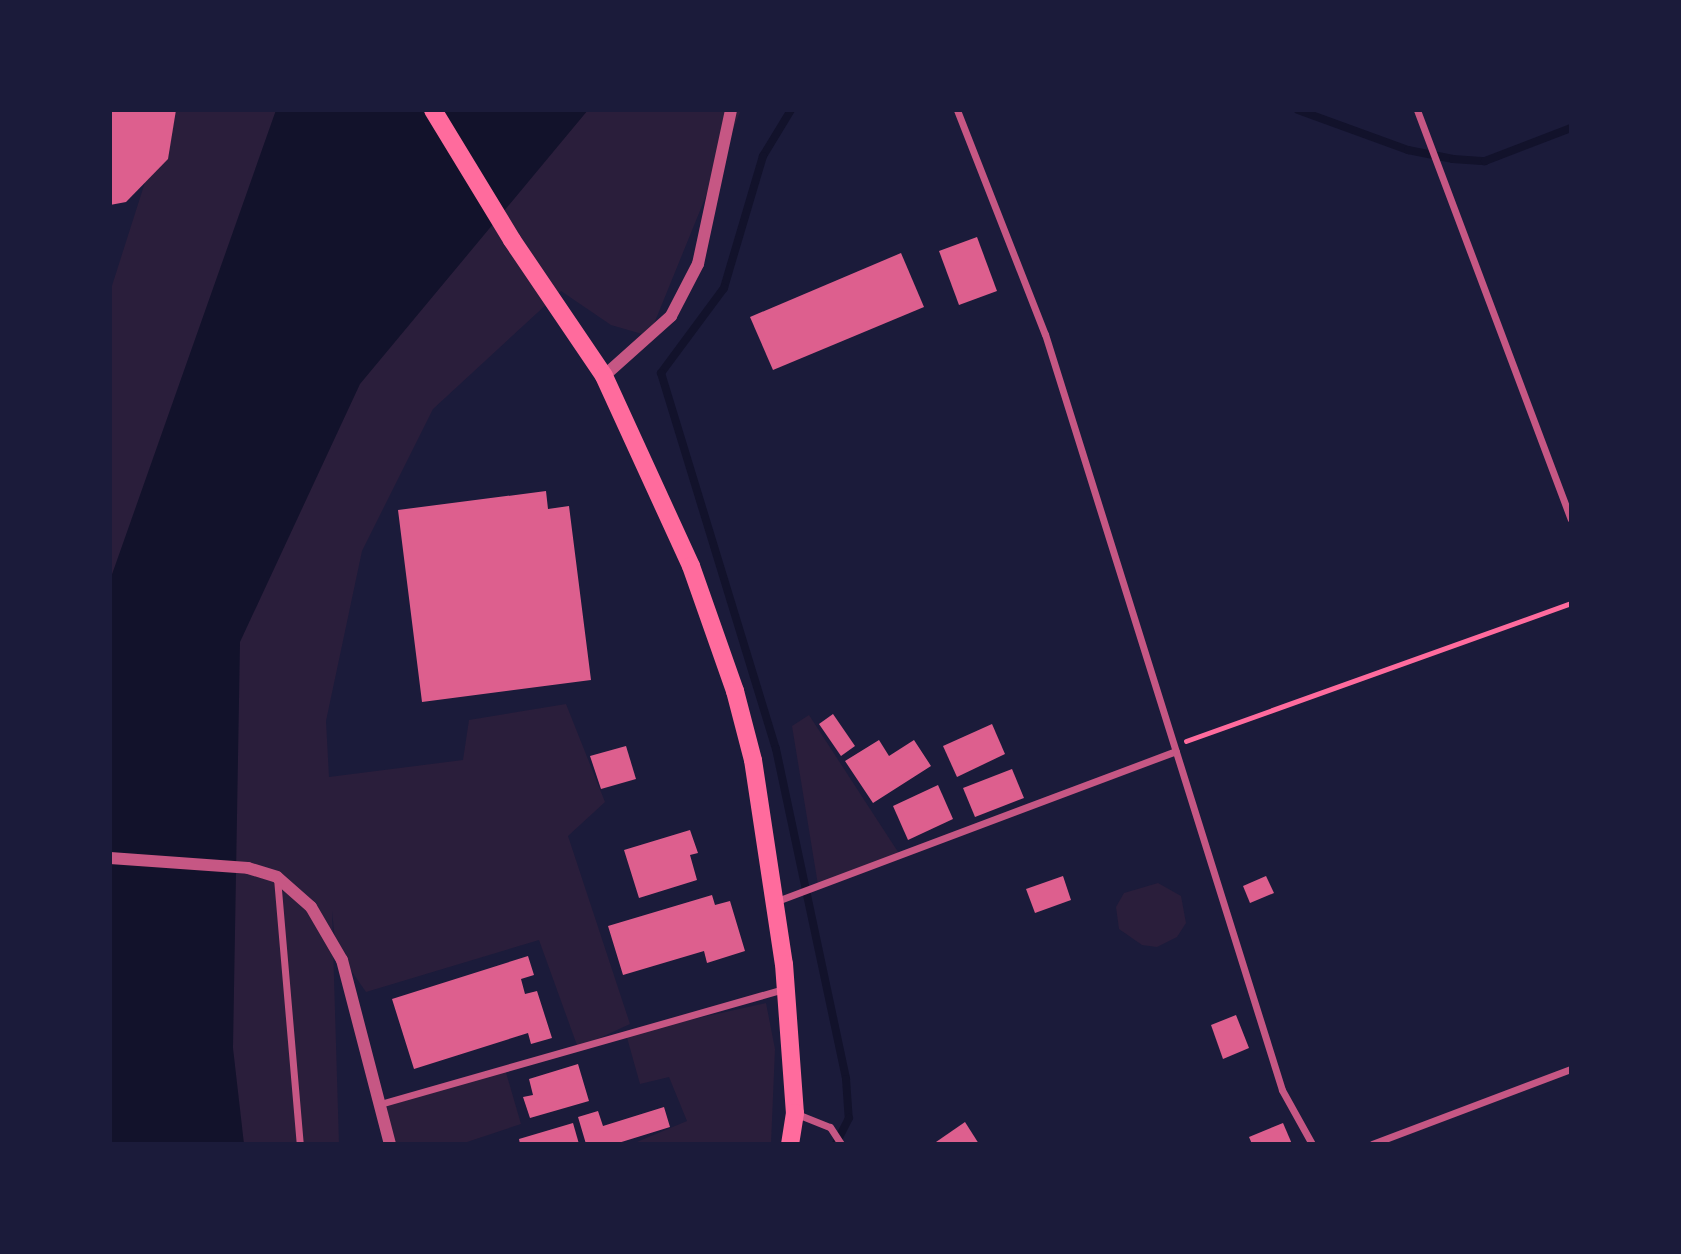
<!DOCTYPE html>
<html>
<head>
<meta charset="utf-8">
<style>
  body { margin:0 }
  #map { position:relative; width:1681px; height:1254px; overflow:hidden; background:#1b1b3a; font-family:"Alegreya Sans",sans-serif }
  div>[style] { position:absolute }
  .green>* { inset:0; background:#2a1e3b }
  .water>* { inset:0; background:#12122b }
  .stream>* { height:8px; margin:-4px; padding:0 4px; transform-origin:4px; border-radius:4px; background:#12122b }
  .building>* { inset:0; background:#dd5f8e }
  .path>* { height:4.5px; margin:-2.25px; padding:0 2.25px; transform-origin:2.25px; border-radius:2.25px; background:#ff6b9d }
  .minor>* { height:7px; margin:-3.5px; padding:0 3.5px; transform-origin:3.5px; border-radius:3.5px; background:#c65784 }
  .tertiary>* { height:12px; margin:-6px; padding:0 6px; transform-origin:6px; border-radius:6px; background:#c65784 }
  .primary>* { height:18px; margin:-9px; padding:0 9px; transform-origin:9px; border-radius:9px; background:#ff6b9d }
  span { translate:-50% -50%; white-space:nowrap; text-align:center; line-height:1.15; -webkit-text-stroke:5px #1b1b3a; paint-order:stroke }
  .frame { position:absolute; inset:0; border:112px solid #1b1b3a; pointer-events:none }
</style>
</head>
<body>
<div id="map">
  <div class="green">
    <i style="clip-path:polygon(140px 110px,741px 110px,649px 336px,611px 325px,561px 291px,433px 409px,362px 551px,326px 721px,329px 777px,463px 760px,469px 720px,566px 704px,605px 802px,568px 836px,630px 1024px,578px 1048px,539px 940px,366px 992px,336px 949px,332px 911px,339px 1144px,110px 1144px,110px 292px,147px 176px)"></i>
    <i style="clip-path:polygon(809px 715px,900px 855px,818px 885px,792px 726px)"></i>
    <i style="clip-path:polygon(1158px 883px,1181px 896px,1186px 923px,1177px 937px,1157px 947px,1142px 945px,1119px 929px,1116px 907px,1124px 893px)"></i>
    <i style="clip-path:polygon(766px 1003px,775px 1049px,771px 1144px,632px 1144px,687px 1121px,669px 1077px,640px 1084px,626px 1034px)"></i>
    <i style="clip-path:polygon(505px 1069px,521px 1124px,461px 1144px,393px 1144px,386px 1102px)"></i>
  </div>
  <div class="water">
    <i style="clip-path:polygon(276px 110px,588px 110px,360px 384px,240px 642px,233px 1048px,244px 1144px,110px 1144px,110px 580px)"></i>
  </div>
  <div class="stream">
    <i style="left:791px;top:110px;width:54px;rotate:121.3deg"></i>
    <i style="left:763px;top:156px;width:138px;rotate:106.5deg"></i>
    <i style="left:724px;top:288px;width:106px;rotate:126.5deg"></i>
    <i style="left:661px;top:373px;width:393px;rotate:73deg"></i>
    <i style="left:776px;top:749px;width:337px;rotate:78deg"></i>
    <i style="left:846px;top:1079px;width:39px;rotate:86deg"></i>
    <i style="left:849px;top:1118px;width:29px;rotate:117deg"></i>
    <i style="left:1298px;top:110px;width:117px;rotate:20deg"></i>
    <i style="left:1408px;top:150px;width:46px;rotate:11.3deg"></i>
    <i style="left:1453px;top:159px;width:32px;rotate:4deg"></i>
    <i style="left:1485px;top:161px;width:92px;rotate:-21deg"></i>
  </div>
  <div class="building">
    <i style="clip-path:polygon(110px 110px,176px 110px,168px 159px,126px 202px,110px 205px)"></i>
    <i style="clip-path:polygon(977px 237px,997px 291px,959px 305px,939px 251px)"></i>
    <i style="clip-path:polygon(901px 253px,924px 307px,773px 370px,750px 317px)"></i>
    <i style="clip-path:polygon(546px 491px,548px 509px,569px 506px,591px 680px,422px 702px,398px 510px)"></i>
    <i style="clip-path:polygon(833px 714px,855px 746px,841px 756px,819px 724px)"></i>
    <i style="clip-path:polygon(992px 724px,1005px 754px,957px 777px,943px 746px)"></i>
    <i style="clip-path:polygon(879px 740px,889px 756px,914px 740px,931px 766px,873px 803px,845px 761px)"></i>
    <i style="clip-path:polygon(626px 746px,636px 779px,601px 789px,590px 756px)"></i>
    <i style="clip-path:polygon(1012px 769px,1024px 798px,975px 817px,963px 788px)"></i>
    <i style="clip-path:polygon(938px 785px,953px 819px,908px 840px,893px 806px)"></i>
    <i style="clip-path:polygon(690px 830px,698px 853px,690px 855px,697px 880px,639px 898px,624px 850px)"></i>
    <i style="clip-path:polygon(1063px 876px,1071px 900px,1035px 913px,1026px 889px)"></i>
    <i style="clip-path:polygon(1266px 876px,1274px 893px,1250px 903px,1243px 886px)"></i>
    <i style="clip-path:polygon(712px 895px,715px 905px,730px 901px,745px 951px,707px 963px,704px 951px,623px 975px,608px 926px)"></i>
    <i style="clip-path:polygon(528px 956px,534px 975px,521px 979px,525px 994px,537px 991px,552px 1038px,531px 1044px,528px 1033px,414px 1069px,392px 999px)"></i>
    <i style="clip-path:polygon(1236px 1015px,1249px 1048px,1223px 1059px,1211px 1025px)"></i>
    <i style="clip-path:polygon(578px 1064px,589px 1101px,530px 1118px,523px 1097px,533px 1095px,529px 1079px)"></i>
    <i style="clip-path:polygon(664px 1107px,670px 1127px,615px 1144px,586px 1144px,578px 1117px,598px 1111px,603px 1126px)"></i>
    <i style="clip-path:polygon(965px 1122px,979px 1144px,938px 1144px,936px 1142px)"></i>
    <i style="clip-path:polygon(573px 1123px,579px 1144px,520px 1144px,519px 1139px)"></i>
    <i style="clip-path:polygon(1283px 1123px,1292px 1144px,1252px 1144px,1249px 1137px)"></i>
  </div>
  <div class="path">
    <i style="left:1186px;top:741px;width:409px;rotate:-19.7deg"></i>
  </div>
  <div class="minor">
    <i style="left:957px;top:110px;width:241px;rotate:68.6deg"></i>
    <i style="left:1045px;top:334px;width:792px;rotate:72.59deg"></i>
    <i style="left:1282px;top:1090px;width:62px;rotate:60.9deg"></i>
    <i style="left:1417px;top:110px;width:437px;rotate:69.4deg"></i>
    <i style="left:277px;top:878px;width:267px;rotate:85.1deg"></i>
    <i style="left:777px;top:901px;width:426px;rotate:-20.6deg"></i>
    <i style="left:380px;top:1104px;width:422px;rotate:-15.9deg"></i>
    <i style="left:797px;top:1114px;width:35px;rotate:22deg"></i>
    <i style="left:830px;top:1127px;width:20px;rotate:57deg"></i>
    <i style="left:1372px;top:1144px;width:213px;rotate:-20.7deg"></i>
  </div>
  <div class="tertiary">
    <i style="left:604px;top:376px;width:90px;rotate:-41.8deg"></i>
    <i style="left:671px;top:316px;width:59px;rotate:-62.6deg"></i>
    <i style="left:698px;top:264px;width:157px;rotate:-77.9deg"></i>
    <i style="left:110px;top:858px;width:138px;rotate:4.1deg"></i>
    <i style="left:248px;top:868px;width:30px;rotate:17deg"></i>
    <i style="left:277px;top:877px;width:45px;rotate:41.4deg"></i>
    <i style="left:311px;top:907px;width:61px;rotate:59.7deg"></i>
    <i style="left:342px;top:960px;width:190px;rotate:75.4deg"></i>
  </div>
  <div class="primary">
    <i style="left:433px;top:110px;width:152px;rotate:58.7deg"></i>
    <i style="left:512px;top:240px;width:164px;rotate:55.9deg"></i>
    <i style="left:604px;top:376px;width:209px;rotate:65.4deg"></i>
    <i style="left:691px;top:566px;width:133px;rotate:70.6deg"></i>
    <i style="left:735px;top:691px;width:71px;rotate:75.4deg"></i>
    <i style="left:753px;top:760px;width:206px;rotate:81.4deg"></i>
    <i style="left:784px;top:964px;width:149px;rotate:85.8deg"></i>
    <i style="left:795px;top:1113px;width:31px;rotate:99deg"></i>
  </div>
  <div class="frame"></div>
</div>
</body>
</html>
